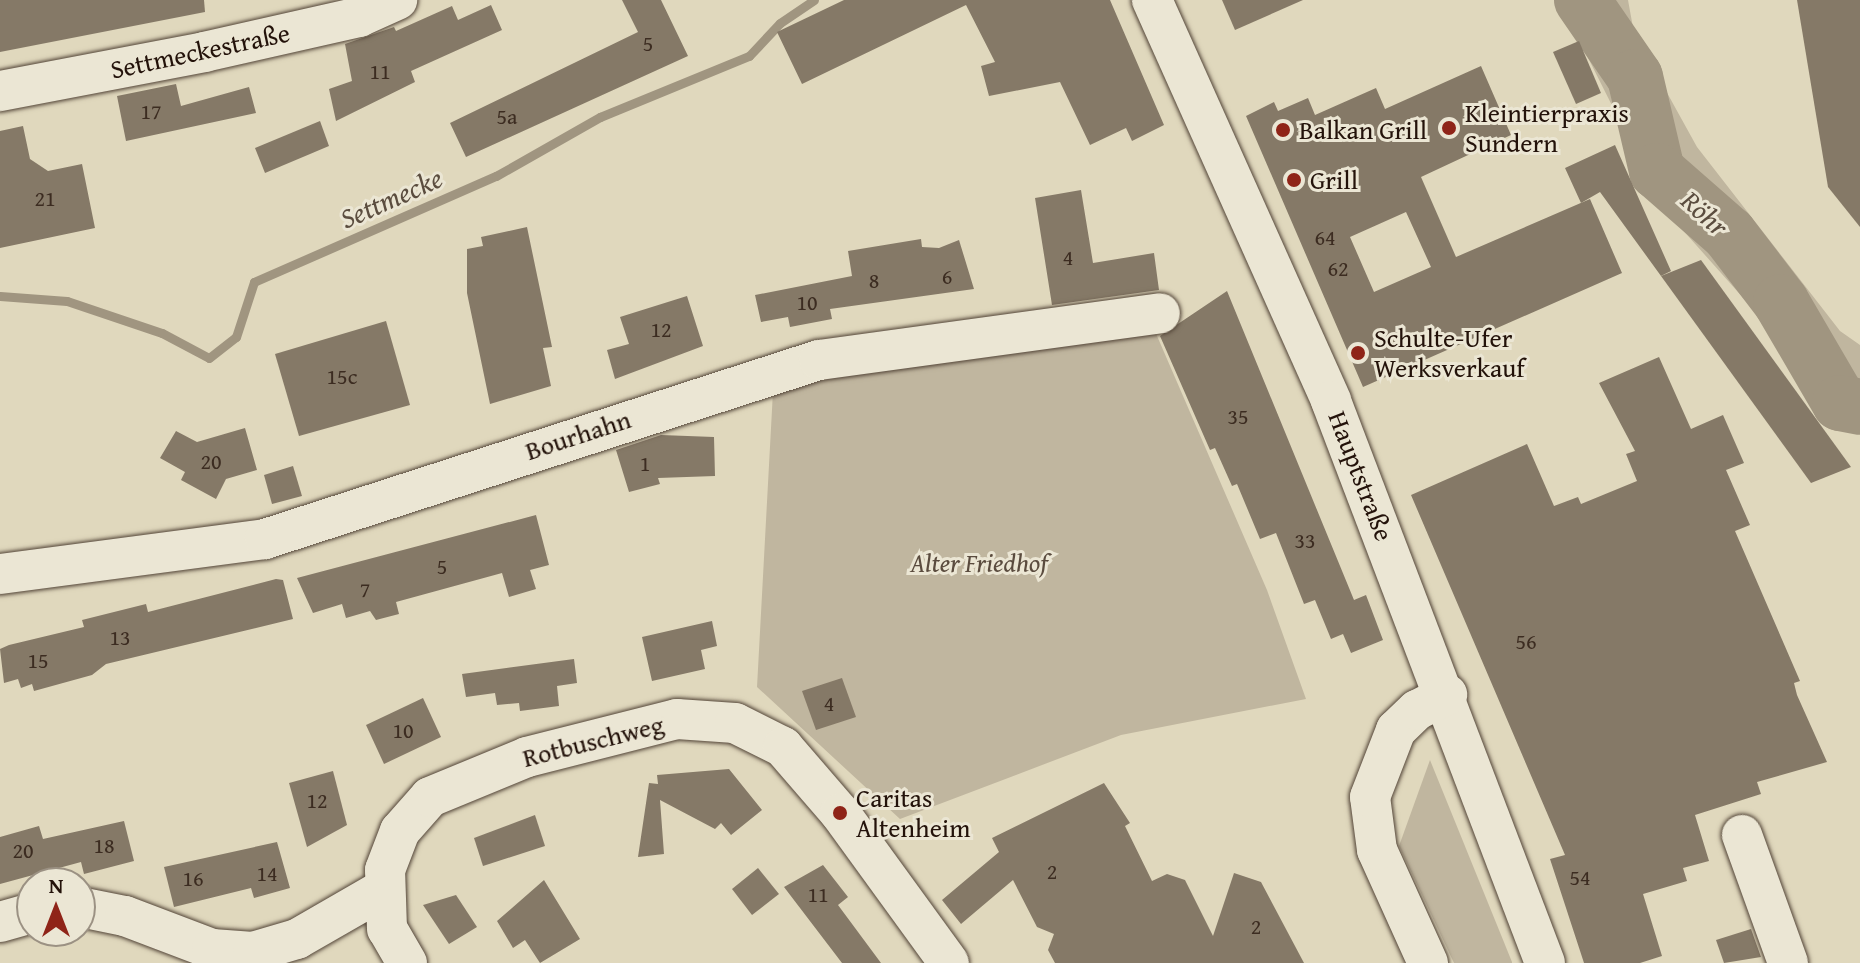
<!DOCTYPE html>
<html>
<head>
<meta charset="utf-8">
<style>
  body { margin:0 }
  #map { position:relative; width:1860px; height:963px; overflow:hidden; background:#e0d8bd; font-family:"Gentium Book Plus",serif }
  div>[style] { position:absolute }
  .green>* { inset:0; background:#c0b69f }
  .stream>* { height:9px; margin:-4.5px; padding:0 4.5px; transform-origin:4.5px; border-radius:4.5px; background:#a09580 }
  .river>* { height:56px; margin:-28px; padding:0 28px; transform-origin:28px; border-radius:28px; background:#a09580 }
  .building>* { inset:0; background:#857967 }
  .roads { filter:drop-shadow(0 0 2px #524437) drop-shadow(0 0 2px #524437) }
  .minor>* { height:40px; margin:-20px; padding:0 20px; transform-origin:20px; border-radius:20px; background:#ebe6d4 }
  .dots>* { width:22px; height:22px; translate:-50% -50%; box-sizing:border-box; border:4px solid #ebe6d4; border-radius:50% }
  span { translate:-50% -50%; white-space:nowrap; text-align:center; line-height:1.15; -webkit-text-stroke:6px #ebe6d4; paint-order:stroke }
  .number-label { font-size:22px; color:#3c2c21 }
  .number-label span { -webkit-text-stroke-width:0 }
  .street-label { font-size:26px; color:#23120a }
  .poi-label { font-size:26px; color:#23120a }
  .left { translate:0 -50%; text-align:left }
  .park-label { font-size:26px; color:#5a4b3e; font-style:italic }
  .water-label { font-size:28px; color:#5b4d3f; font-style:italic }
  .north { position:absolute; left:16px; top:867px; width:80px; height:80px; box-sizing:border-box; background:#ebe6d4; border:2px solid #9b9183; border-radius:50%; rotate:0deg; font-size:22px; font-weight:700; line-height:32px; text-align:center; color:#23120a }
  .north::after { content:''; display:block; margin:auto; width:28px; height:36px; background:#8f2418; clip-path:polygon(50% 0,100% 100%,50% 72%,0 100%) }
</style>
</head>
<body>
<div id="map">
  <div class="green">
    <i style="clip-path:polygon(1559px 0,1628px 0,1634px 33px,1697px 147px,1840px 331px,1860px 345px,1860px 429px,1664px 209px)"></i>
    <i style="clip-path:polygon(1151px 322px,1267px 590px,1306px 699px,1121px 735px,900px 819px,757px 687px,773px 391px,1023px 337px)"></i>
    <i style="clip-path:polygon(1430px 760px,1512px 962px,1512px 963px,1454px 963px,1399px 846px)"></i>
  </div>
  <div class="stream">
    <i style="left:0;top:296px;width:67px;rotate:4.3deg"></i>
    <i style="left:67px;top:301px;width:100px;rotate:18.6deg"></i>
    <i style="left:162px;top:333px;width:53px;rotate:28deg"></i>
    <i style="left:209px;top:358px;width:34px;rotate:-38deg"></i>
    <i style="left:236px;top:337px;width:58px;rotate:-71.9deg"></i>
    <i style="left:254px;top:282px;width:264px;rotate:-23.7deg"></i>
    <i style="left:496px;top:176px;width:120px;rotate:-29.6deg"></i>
    <i style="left:600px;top:117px;width:161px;rotate:-22.3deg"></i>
    <i style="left:749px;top:56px;width:45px;rotate:-46.8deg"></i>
    <i style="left:780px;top:23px;width:41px;rotate:-34.1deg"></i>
  </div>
  <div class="river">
    <i style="left:1582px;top:0;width:93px;rotate:55.5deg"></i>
    <i style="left:1635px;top:77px;width:97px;rotate:76.8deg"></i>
    <i style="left:1657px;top:171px;width:96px;rotate:41.2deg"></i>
    <i style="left:1729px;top:234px;width:86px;rotate:52.6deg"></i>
    <i style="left:1781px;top:302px;width:117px;rotate:59.7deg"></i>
    <i style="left:1840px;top:403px;width:20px;rotate:11deg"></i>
  </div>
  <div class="building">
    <i style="clip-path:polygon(0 0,204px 0,205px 12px,0 52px)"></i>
    <i style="clip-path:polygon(622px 0,661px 0,688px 56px,466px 157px,450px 123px,638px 32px)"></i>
    <i style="clip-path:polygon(844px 0,1110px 0,1164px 125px,1132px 141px,1126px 128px,1090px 145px,1060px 82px,989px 96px,981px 66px,995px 62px,966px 5px,802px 84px,777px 32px)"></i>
    <i style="clip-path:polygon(1222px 0,1303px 0,1235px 30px)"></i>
    <i style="clip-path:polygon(1797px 0,1860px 0,1860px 227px,1828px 187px)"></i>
    <i style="clip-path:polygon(491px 5px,502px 30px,411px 71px,415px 82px,336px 121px,329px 89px,352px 81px,345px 44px,394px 27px,396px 31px,452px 6px,458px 20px)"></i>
    <i style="clip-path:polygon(1579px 41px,1601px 93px,1576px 104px,1553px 52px)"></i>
    <i style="clip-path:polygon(evenodd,1481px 66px,1511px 135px,1421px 177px,1456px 257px,1590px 199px,1622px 273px,1363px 387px,1246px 116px,1274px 102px,1278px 111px,1308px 98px,1315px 115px,1376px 88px,1385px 109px,1481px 66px,1406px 212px,1431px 267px,1374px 292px,1350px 237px,1406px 212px)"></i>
    <i style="clip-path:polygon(176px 84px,181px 106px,249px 87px,256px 113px,126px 141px,117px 96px)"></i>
    <i style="clip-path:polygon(320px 121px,329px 146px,265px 173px,255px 148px)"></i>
    <i style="clip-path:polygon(23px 126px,30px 159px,48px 171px,82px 164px,95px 228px,0 248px,0 131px)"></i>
    <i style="clip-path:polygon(1615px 145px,1671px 271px,1661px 276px,1600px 192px,1581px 203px,1565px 168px)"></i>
    <i style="clip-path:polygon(1081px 190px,1093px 263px,1154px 253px,1159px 290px,1052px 305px,1035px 198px)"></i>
    <i style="clip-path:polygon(527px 227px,552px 347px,543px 348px,551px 386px,490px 404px,467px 293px,467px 249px,483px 246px,481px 237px)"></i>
    <i style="clip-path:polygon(921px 239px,922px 247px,939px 248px,959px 240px,974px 289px,830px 309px,832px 319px,790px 327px,788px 317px,761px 322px,755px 295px,852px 276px,848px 251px)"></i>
    <i style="clip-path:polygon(1701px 260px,1851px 467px,1811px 483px,1661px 276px)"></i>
    <i style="clip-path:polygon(1227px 291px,1354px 600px,1366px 595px,1383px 640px,1351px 653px,1343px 634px,1331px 639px,1315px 600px,1304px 604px,1276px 533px,1260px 539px,1237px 484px,1232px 486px,1215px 448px,1210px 450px,1160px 336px)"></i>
    <i style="clip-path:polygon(687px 296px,703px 346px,615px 379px,607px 350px,629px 344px,620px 317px)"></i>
    <i style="clip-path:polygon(386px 321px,410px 405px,299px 436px,275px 354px)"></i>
    <i style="clip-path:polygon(1659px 357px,1691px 429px,1723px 415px,1744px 463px,1726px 470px,1750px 525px,1735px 531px,1800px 681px,1794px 683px,1797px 695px,1827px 762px,1757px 782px,1761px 794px,1695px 815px,1709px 861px,1683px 868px,1687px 881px,1643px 894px,1662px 956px,1640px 963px,1584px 963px,1550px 859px,1565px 855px,1411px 495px,1527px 444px,1554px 506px,1578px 497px,1581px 504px,1637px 481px,1626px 454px,1635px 451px,1599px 383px)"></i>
    <i style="clip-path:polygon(245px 428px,257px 470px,226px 479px,216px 499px,181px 480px,185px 472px,160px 458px,176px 431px,197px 442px)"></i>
    <i style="clip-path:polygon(661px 435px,714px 437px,715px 476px,658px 478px,660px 484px,629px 492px,616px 450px)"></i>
    <i style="clip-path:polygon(293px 466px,302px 496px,272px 504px,264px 475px)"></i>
    <i style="clip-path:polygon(536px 515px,549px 565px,530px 570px,536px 589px,509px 597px,502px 573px,396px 602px,399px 614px,376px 620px,370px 611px,346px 618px,342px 604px,313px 613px,297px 578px)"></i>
    <i style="clip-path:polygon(276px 579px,283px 580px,293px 619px,106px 664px,92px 675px,34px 691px,32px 684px,21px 688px,18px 679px,4px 683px,0 649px,9px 645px,84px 627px,82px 620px,146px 604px,148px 612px)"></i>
    <i style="clip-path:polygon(712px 621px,717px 646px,701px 650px,705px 669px,652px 681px,642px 637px)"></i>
    <i style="clip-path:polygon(574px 659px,577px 683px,557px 686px,559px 706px,520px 711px,519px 703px,497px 705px,495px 693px,466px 697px,462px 674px)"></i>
    <i style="clip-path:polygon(842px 678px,856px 717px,816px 730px,802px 691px)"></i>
    <i style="clip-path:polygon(423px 698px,441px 737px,384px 764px,366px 725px)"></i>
    <i style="clip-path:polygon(729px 769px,762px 810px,731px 835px,721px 823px,715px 829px,660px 800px,664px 854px,638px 857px,649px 783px,658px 784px,657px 775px)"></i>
    <i style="clip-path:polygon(333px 771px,347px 825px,307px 847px,289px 783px)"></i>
    <i style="clip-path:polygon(1104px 783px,1130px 823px,1125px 826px,1152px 881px,1167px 874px,1185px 880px,1213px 936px,1234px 873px,1261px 882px,1304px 963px,1055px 963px,1048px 950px,1054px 934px,1037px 927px,1013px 880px,961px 924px,942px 900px,999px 852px,992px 838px)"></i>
    <i style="clip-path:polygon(535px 815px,545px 846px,483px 866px,474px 838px)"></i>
    <i style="clip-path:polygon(124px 821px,134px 861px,84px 874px,81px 862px,0 884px,0 837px,39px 826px,43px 839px)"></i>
    <i style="clip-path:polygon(277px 842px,290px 888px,254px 898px,251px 888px,174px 907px,164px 867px)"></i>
    <i style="clip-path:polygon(823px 865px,848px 897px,838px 905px,881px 963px,842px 963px,784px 887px)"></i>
    <i style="clip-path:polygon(758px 868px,779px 894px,752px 915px,732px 889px)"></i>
    <i style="clip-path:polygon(544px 880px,580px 939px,540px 963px,525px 940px,513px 948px,497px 921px)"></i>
    <i style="clip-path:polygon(456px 895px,477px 927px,449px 944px,423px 905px)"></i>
    <i style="clip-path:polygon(1751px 929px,1761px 957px,1724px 963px,1716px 940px)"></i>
  </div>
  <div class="roads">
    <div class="minor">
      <i style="left:1152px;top:0;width:439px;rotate:65.9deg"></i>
      <i style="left:1331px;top:401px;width:601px;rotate:69.15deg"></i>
      <i style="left:0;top:91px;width:208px;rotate:-10.8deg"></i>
      <i style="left:204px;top:52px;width:159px;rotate:-12.7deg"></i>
      <i style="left:359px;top:17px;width:42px;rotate:-24.1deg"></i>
      <i style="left:0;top:574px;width:267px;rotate:-7.5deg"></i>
      <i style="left:265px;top:539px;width:582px;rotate:-17.91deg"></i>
      <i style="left:819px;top:360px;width:344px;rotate:-7.8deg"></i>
      <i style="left:1742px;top:835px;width:136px;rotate:70.2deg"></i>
      <i style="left:80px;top:907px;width:46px;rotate:11.3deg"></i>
      <i style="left:125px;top:916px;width:93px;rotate:20.8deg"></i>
      <i style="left:212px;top:949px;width:41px;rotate:4.2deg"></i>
      <i style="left:253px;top:952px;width:46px;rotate:-16.5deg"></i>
      <i style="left:297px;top:939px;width:100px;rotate:-29.9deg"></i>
      <i style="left:0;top:922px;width:33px;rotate:-16deg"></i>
      <i style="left:407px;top:963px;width:39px;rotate:-120deg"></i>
      <i style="left:387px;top:929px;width:59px;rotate:-91.9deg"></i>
      <i style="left:385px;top:870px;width:42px;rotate:-69deg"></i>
      <i style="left:400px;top:831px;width:45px;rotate:-48.6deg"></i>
      <i style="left:430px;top:797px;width:105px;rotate:-22.4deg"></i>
      <i style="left:527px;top:757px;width:155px;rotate:-14.2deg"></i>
      <i style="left:677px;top:719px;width:58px;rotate:3.9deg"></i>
      <i style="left:735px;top:723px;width:54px;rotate:26.6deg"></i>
      <i style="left:783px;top:747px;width:87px;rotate:49.2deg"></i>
      <i style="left:840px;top:813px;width:185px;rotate:54deg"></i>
      <i style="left:1428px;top:963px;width:124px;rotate:-114.3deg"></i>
      <i style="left:1377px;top:850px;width:53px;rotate:-97.5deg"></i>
      <i style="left:1370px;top:797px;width:72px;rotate:-68.8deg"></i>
      <i style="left:1396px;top:730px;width:29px;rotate:-44deg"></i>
      <i style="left:1417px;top:710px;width:34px;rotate:-27deg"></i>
    </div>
  </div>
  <div class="dots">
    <i style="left:1449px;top:128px;background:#8f2418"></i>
    <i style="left:1283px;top:130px;background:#8f2418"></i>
    <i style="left:1294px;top:180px;background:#8f2418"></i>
    <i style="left:1358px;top:353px;background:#8f2418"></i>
    <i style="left:840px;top:813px;background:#8f2418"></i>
  </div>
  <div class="number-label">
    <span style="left:648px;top:44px">5</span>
    <span style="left:380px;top:72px">11</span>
    <span style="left:151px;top:112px">17</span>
    <span style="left:507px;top:117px">5a</span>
    <span style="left:45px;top:199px">21</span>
    <span style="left:1325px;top:238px">64</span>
    <span style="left:1068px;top:258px">4</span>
    <span style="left:1338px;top:269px">62</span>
    <span style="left:947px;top:277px">6</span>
    <span style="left:874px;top:281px">8</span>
    <span style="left:807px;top:303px">10</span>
    <span style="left:661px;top:330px">12</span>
    <span style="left:342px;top:377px">15c</span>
    <span style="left:1238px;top:417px">35</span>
    <span style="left:211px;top:462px">20</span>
    <span style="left:645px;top:464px">1</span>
    <span style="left:1305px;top:541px">33</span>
    <span style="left:442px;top:567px">5</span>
    <span style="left:365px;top:590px">7</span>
    <span style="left:120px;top:638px">13</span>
    <span style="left:1526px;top:642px">56</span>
    <span style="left:38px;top:661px">15</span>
    <span style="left:829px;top:704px">4</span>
    <span style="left:403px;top:731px">10</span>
    <span style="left:317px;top:801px">12</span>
    <span style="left:104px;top:846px">18</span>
    <span style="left:23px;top:851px">20</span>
    <span style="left:1052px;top:872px">2</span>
    <span style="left:267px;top:874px">14</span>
    <span style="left:1580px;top:878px">54</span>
    <span style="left:193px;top:879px">16</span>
    <span style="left:818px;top:895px">11</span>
    <span style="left:1256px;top:927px">2</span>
  </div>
  <div class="street-label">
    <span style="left:200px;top:51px;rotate:-12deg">Settmeckestraße</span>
    <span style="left:578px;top:435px;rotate:-18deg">Bourhahn</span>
    <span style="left:1361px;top:476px;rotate:69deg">Hauptstraße</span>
    <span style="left:593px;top:741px;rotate:-14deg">Rotbuschweg</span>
  </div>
  <div class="poi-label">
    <span class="left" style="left:1465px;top:128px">Kleintierpraxis<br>Sundern</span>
    <span class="left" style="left:1299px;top:130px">Balkan Grill</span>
    <span class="left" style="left:1310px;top:180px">Grill</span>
    <span class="left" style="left:1374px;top:353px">Schulte-Ufer<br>Werksverkauf</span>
    <span class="left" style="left:856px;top:813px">Caritas<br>Altenheim</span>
  </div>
  <div class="park-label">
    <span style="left:979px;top:563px">Alter Friedhof</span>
  </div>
  <div class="water-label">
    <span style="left:391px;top:198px;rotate:-24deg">Settmecke</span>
    <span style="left:1705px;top:213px;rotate:42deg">Röhr</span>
  </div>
  <div class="north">N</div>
</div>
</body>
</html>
